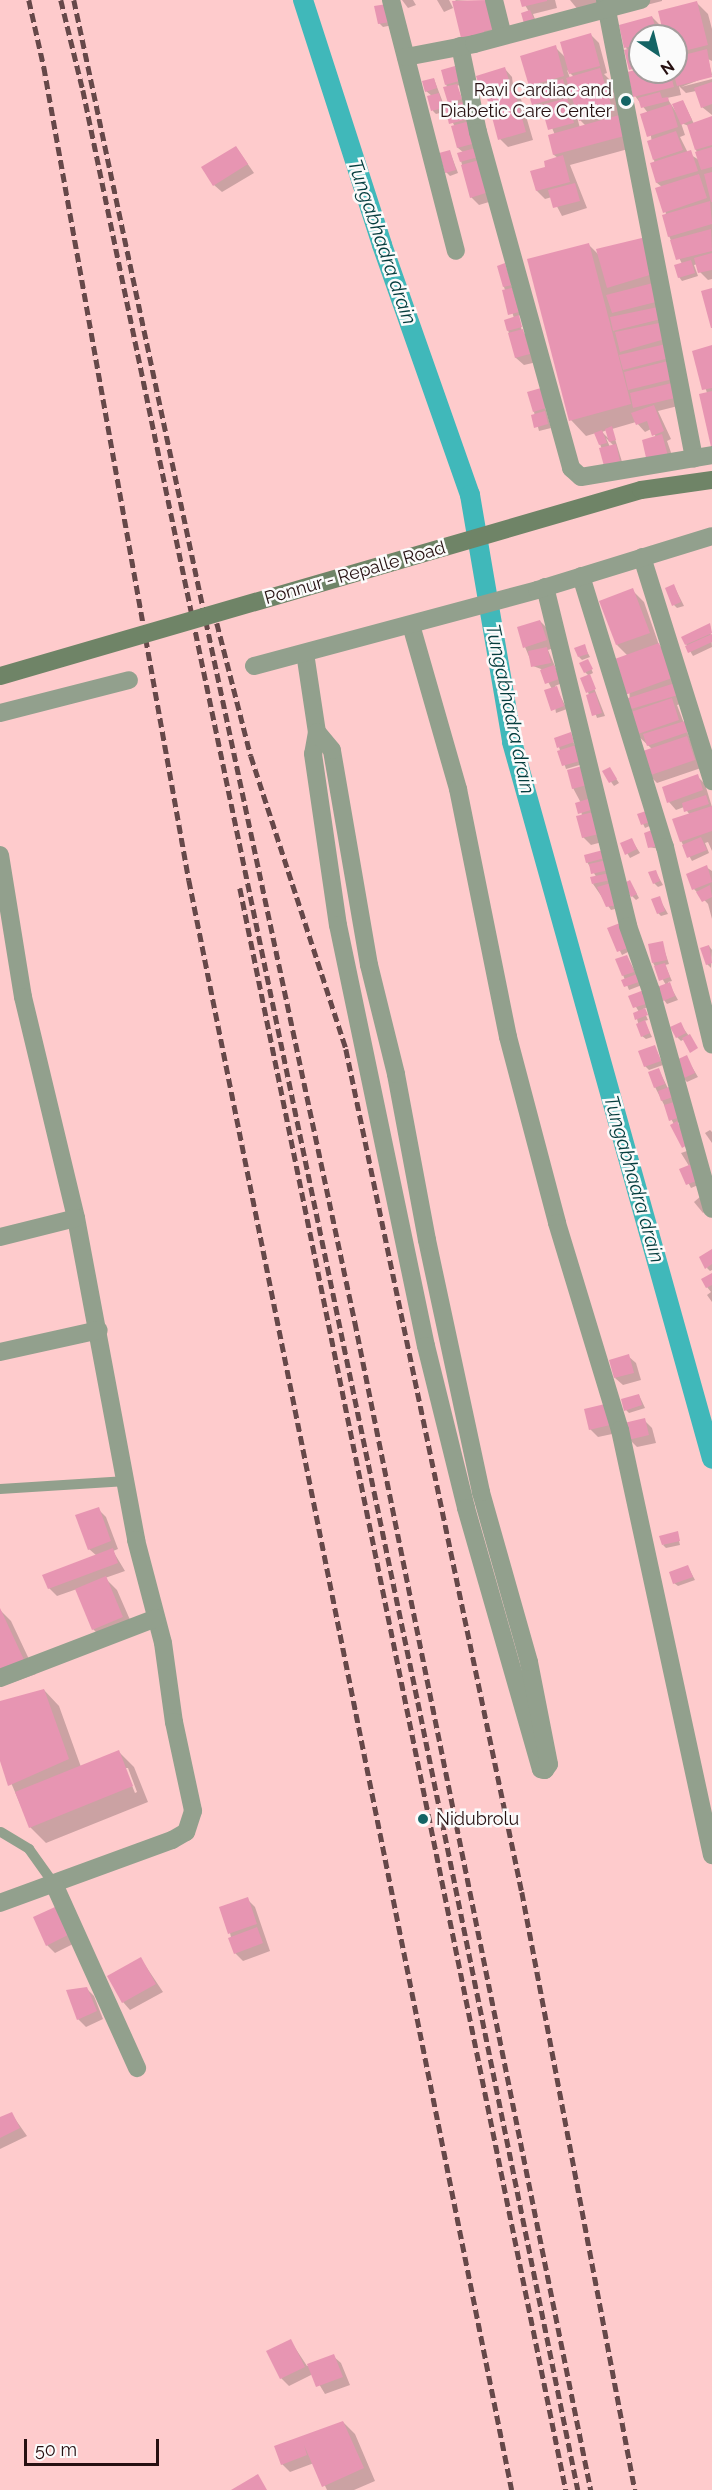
<!DOCTYPE html>
<html>
<head>
<meta charset="utf-8">
<style>
  body { margin:0 }
  #map { position:relative; width:712px; height:2490px; overflow:hidden; background:#fecbcc; font-family:Raleway,sans-serif }
  div>[style] { position:absolute }
  .shadow>* { inset:0; background:#0003 }
  .canal>* { height:20px; margin:-10px; padding:0 10px; transform-origin:10px; border-radius:10px; background:#40b8ba }
  .building>* { inset:0; background:#e795b2 }
  .service>* { height:10px; margin:-5px; padding:0 5px; transform-origin:5px; border-radius:5px; background:#92a08d }
  .minor>* { height:18px; margin:-9px; padding:0 9px; transform-origin:9px; border-radius:9px; background:#92a08d }
  .rail>* { height:4.5px; margin-top:-2.25px; transform-origin:0; background:repeating-linear-gradient(90deg,#664849 0 9px,transparent 0 13.5px) }
  .secondary-bridge>* { height:18px; margin:-9px; padding:0 9px; transform-origin:9px; border-radius:9px; background:#6f8467 }
  .dots>* { width:16px; height:16px; translate:-50% -50%; box-sizing:border-box; border:3px solid #fbfbfb; border-radius:50% }
  span { translate:-50% -50%; white-space:nowrap; text-align:center; line-height:1.15; -webkit-text-stroke:5px #fbfbfb; paint-order:stroke }
  .poi-label { font-size:18px; color:#261011 }
  .right { translate:-100% -50%; text-align:right }
  .left { translate:0 -50%; text-align:left }
  .street-label { font-size:18px; color:#261011 }
  .water-label { font-size:20px; color:#043d3e; font-style:italic }
  .north { position:absolute; left:628px; top:24px; width:60px; height:60px; box-sizing:border-box; background:#fbfbfb; border:2px solid #a69d9d; border-radius:50%; rotate:145deg; font-size:16px; font-weight:700; line-height:24px; text-align:center; color:#261011 }
  .north::after { content:''; display:block; margin:auto; width:21px; height:27px; background:#146465; clip-path:polygon(50% 0,100% 100%,50% 72%,0 100%) }
  .scale { position:absolute; left:24px; top:2439px; width:135px; height:27px; box-sizing:border-box; border:3px solid #261011; border-top:0; padding-left:8px; font-size:18px; line-height:21px; white-space:nowrap; color:#261011; -webkit-text-stroke:4px #fbfbfb; paint-order:stroke }
</style>
</head>
<body>
<div id="map">
  <div class="shadow">
    <i style="clip-path:polygon(402px 0,413px 0,416px 5px,408px 8px)"></i>
    <i style="clip-path:polygon(437px 0,449px 0,453px 8px,444px 12px)"></i>
    <i style="clip-path:polygon(455px 0,493px 3px,492px 44px,457px 2px)"></i>
    <i style="clip-path:polygon(522px 0,555px 0,557px 8px,533px 14px,538px 27px)"></i>
    <i style="clip-path:polygon(570px 0,597px 0,598px 4px,579px 11px)"></i>
    <i style="clip-path:polygon(623px 0,662px 0,662px 1px,631px 9px)"></i>
    <i style="clip-path:polygon(evenodd,696px 2px,708px 14px,712px 29px,712px 61px,708px 59px,712px 75px,681px 87px,712px 79px,712px 115px,702px 107px,696px 91px,686px 93px,679px 86px,681px 95px,667px 98px,676px 112px,683px 101px,694px 124px,712px 118px,712px 279px,708px 280px,700px 272px,698px 264px,694px 265px,698px 276px,682px 281px,679px 277px,682px 264px,669px 236px,662px 187px,657px 183px,648px 113px,635px 96px,634px 72px,626px 47px,652px 17px,664px 29px,696px 2px,640px 36px,676px 36px,676px 72px,640px 72px,640px 36px,696px 2px,681px 123px,689px 126px,699px 160px,688px 153px,680px 137px,685px 135px,681px 123px)"></i>
    <i style="clip-path:polygon(376px 8px,393px 25px,383px 27px,379px 23px)"></i>
    <i style="clip-path:polygon(evenodd,591px 35px,599px 43px,607px 73px,604px 74px,612px 82px,639px 146px,570px 165px,587px 208px,562px 216px,552px 197px,545px 199px,537px 191px,532px 172px,547px 168px,558px 158px,554px 155px,555px 135px,545px 111px,533px 104px,530px 86px,555px 47px,566px 58px,591px 35px,567px 70px,574px 77px,570px 78px,567px 70px,591px 35px,577px 117px,586px 126px,580px 128px,577px 117px)"></i>
    <i style="clip-path:polygon(455px 67px,462px 84px,457px 86px,499px 199px,479px 205px,471px 197px,461px 161px,464px 153px,458px 148px,455px 127px,447px 111px,436px 114px,433px 111px,432px 96px,426px 91px,434px 79px,445px 108px,453px 106px,446px 84px)"></i>
    <i style="clip-path:polygon(505px 69px,512px 77px,514px 93px,521px 99px,533px 140px,508px 147px,500px 139px,488px 98px,482px 92px)"></i>
    <i style="clip-path:polygon(236px 147px,254px 173px,222px 192px,214px 185px)"></i>
    <i style="clip-path:polygon(450px 152px,458px 173px,450px 176px,446px 172px)"></i>
    <i style="clip-path:polygon(evenodd,645px 239px,686px 404px,658px 411px,671px 439px,667px 441px,675px 464px,657px 469px,656px 437px,651px 429px,645px 432px,636px 422px,612px 429px,623px 465px,609px 469px,596px 433px,586px 436px,571px 420px,588px 244px,599px 255px,645px 239px,607px 430px,609px 439px,602px 432px,607px 430px,645px 239px,606px 438px,614px 446px,610px 447px,606px 438px)"></i>
    <i style="clip-path:polygon(505px 265px,521px 315px,518px 316px,522px 331px,530px 339px,537px 362px,524px 365px,516px 358px,508px 330px,514px 318px,504px 287px)"></i>
    <i style="clip-path:polygon(712px 347px,712px 445px,707px 393px,694px 352px)"></i>
    <i style="clip-path:polygon(540px 390px,551px 428px,539px 431px,534px 412px)"></i>
    <i style="clip-path:polygon(674px 586px,684px 606px,677px 608px,674px 605px)"></i>
    <i style="clip-path:polygon(632px 590px,644px 602px,659px 645px,671px 656px,685px 703px,677px 705px,701px 768px,657px 783px,649px 775px,652px 749px,636px 734px,630px 709px,628px 656px,617px 645px)"></i>
    <i style="clip-path:polygon(540px 621px,548px 629px,554px 648px,548px 650px,562px 683px,555px 686px,567px 709px,556px 713px,552px 689px,541px 669px,533px 666px,525px 647px)"></i>
    <i style="clip-path:polygon(710px 625px,712px 647px,693px 656px,686px 644px)"></i>
    <i style="clip-path:polygon(584px 646px,590px 657px,582px 660px,579px 657px)"></i>
    <i style="clip-path:polygon(588px 661px,593px 673px,589px 675px,605px 716px,597px 718px,588px 692px,589px 676px,585px 672px)"></i>
    <i style="clip-path:polygon(570px 734px,583px 764px,566px 769px,559px 747px)"></i>
    <i style="clip-path:polygon(586px 767px,606px 841px,591px 845px,583px 837px,581px 803px,573px 788px)"></i>
    <i style="clip-path:polygon(609px 768px,619px 783px,614px 786px,604px 772px)"></i>
    <i style="clip-path:polygon(697px 776px,705px 784px,712px 807px,712px 851px,708px 842px,705px 843px,709px 853px,692px 861px,681px 841px,690px 815px,684px 807px,676px 810px,669px 802px)"></i>
    <i style="clip-path:polygon(639px 815px,652px 825px,645px 828px)"></i>
    <i style="clip-path:polygon(645px 834px,659px 849px,649px 847px)"></i>
    <i style="clip-path:polygon(631px 839px,640px 853px,630px 858px,622px 844px)"></i>
    <i style="clip-path:polygon(603px 851px,619px 908px,611px 910px,593px 884px,597px 878px,587px 862px)"></i>
    <i style="clip-path:polygon(706px 867px,712px 871px,712px 919px,708px 904px,694px 889px)"></i>
    <i style="clip-path:polygon(655px 871px,663px 885px,658px 887px,654px 883px)"></i>
    <i style="clip-path:polygon(630px 882px,639px 898px,636px 900px,632px 896px)"></i>
    <i style="clip-path:polygon(659px 898px,668px 914px,661px 916px,658px 913px)"></i>
    <i style="clip-path:polygon(609px 929px,632px 950px,622px 955px)"></i>
    <i style="clip-path:polygon(662px 943px,669px 964px,665px 965px,672px 981px,668px 982px,678px 1000px,667px 1004px,664px 1000px,666px 985px,653px 963px)"></i>
    <i style="clip-path:polygon(709px 946px,712px 950px,711px 968px,707px 964px)"></i>
    <i style="clip-path:polygon(627px 956px,642px 985px,629px 990px,617px 960px)"></i>
    <i style="clip-path:polygon(630px 997px,651px 1006px,643px 1009px,648px 1020px,644px 1021px,652px 1037px,646px 1039px,642px 1036px,637px 1019px,639px 1012px)"></i>
    <i style="clip-path:polygon(680px 1024px,689px 1036px,681px 1041px,677px 1037px)"></i>
    <i style="clip-path:polygon(655px 1047px,663px 1065px,649px 1070px,645px 1066px)"></i>
    <i style="clip-path:polygon(686px 1057px,698px 1077px,687px 1082px,683px 1078px)"></i>
    <i style="clip-path:polygon(659px 1070px,677px 1107px,682px 1121px,677px 1123px,687px 1150px,655px 1087px)"></i>
    <i style="clip-path:polygon(710px 1130px,712px 1132px,712px 1143px,705px 1133px)"></i>
    <i style="clip-path:polygon(687px 1151px,703px 1183px,691px 1188px,681px 1169px,689px 1166px,681px 1153px)"></i>
    <i style="clip-path:polygon(701px 1196px,711px 1208px,703px 1213px,694px 1202px)"></i>
    <i style="clip-path:polygon(712px 1251px,712px 1270px,710px 1271px,707px 1268px)"></i>
    <i style="clip-path:polygon(712px 1275px,712px 1302px,707px 1295px,711px 1292px,707px 1287px)"></i>
    <i style="clip-path:polygon(628px 1356px,636px 1363px,641px 1380px,623px 1385px,615px 1378px)"></i>
    <i style="clip-path:polygon(639px 1395px,645px 1408px,629px 1413px,626px 1410px)"></i>
    <i style="clip-path:polygon(604px 1406px,617px 1433px,598px 1437px,590px 1429px)"></i>
    <i style="clip-path:polygon(644px 1420px,652px 1428px,656px 1443px,637px 1447px,629px 1439px)"></i>
    <i style="clip-path:polygon(98px 1509px,106px 1517px,118px 1549px,113px 1551px,125px 1571px,105px 1578px,117px 1590px,134px 1629px,105px 1641px,93px 1629px,77px 1589px,57px 1596px,49px 1588px,97px 1556px,89px 1549px)"></i>
    <i style="clip-path:polygon(677px 1533px,680px 1545px,666px 1548px,663px 1545px)"></i>
    <i style="clip-path:polygon(688px 1567px,695px 1580px,678px 1586px,674px 1583px)"></i>
    <i style="clip-path:polygon(0 1610px,11px 1621px,36px 1674px,0 1687px)"></i>
    <i style="clip-path:polygon(evenodd,44px 1690px,59px 1706px,81px 1767px,119px 1752px,134px 1767px,148px 1802px,46px 1843px,30px 1827px,0 1757px,0 1702px,44px 1690px,125px 1768px,128px 1768px,137px 1792px,135px 1793px,125px 1768px)"></i>
    <i style="clip-path:polygon(247px 1899px,255px 1907px,270px 1951px,243px 1961px,235px 1953px,230px 1933px)"></i>
    <i style="clip-path:polygon(54px 1909px,75px 1943px,55px 1953px,47px 1945px)"></i>
    <i style="clip-path:polygon(141px 1959px,163px 1992px,130px 2010px,123px 2002px)"></i>
    <i style="clip-path:polygon(86px 1988px,94px 1996px,103px 2019px,86px 2027px,78px 2019px)"></i>
    <i style="clip-path:polygon(11px 2113px,27px 2136px,0 2149px,0 2119px)"></i>
    <i style="clip-path:polygon(290px 2340px,307px 2366px,333px 2356px,341px 2363px,350px 2385px,325px 2394px,313px 2374px,289px 2386px,281px 2378px)"></i>
    <i style="clip-path:polygon(343px 2422px,355px 2434px,375px 2481px,354px 2490px,327px 2490px,314px 2463px,290px 2472px,282px 2464px,302px 2440px)"></i>
  </div>
  <div class="canal">
    <i style="left:303px;top:0;width:257px;rotate:72.1deg"></i>
    <i style="left:382px;top:245px;width:265px;rotate:70.6deg"></i>
    <i style="left:470px;top:495px;width:251px;rotate:80.3deg"></i>
    <i style="left:512px;top:742px;width:744px;rotate:74.41deg"></i>
  </div>
  <div class="building">
    <i style="clip-path:polygon(487px 0,493px 29px,484px 31px,485px 37px,461px 38px,452px 1px)"></i>
    <i style="clip-path:polygon(520px 0,547px 0,547px 1px,522px 7px)"></i>
    <i style="clip-path:polygon(697px 1px,708px 45px,676px 53px,676px 36px,664px 36px,658px 11px)"></i>
    <i style="clip-path:polygon(387px 4px,390px 22px,378px 24px,374px 6px)"></i>
    <i style="clip-path:polygon(530px 10px,536px 24px,525px 27px,521px 13px)"></i>
    <i style="clip-path:polygon(652px 16px,658px 36px,640px 36px,640px 44px,624px 48px,619px 25px)"></i>
    <i style="clip-path:polygon(591px 33px,600px 66px,569px 74px,560px 42px)"></i>
    <i style="clip-path:polygon(556px 45px,564px 76px,529px 86px,520px 56px)"></i>
    <i style="clip-path:polygon(640px 46px,640px 67px,629px 70px,624px 50px)"></i>
    <i style="clip-path:polygon(707px 49px,712px 77px,677px 86px,673px 72px,676px 57px)"></i>
    <i style="clip-path:polygon(455px 66px,459px 81px,445px 85px,441px 70px)"></i>
    <i style="clip-path:polygon(505px 67px,510px 84px,481px 92px,476px 76px)"></i>
    <i style="clip-path:polygon(600px 68px,613px 111px,579px 121px,566px 78px)"></i>
    <i style="clip-path:polygon(640px 69px,670px 72px,674px 87px,633px 97px,627px 72px)"></i>
    <i style="clip-path:polygon(434px 78px,437px 88px,425px 92px,422px 81px)"></i>
    <i style="clip-path:polygon(563px 79px,567px 95px,532px 105px,527px 89px)"></i>
    <i style="clip-path:polygon(712px 82px,712px 104px,701px 108px,694px 88px)"></i>
    <i style="clip-path:polygon(457px 84px,462px 99px,448px 103px,443px 87px)"></i>
    <i style="clip-path:polygon(514px 90px,526px 132px,498px 140px,487px 98px)"></i>
    <i style="clip-path:polygon(660px 92px,662px 98px,668px 97px,669px 101px,641px 108px,638px 98px)"></i>
    <i style="clip-path:polygon(439px 93px,443px 108px,431px 111px,427px 96px)"></i>
    <i style="clip-path:polygon(567px 98px,574px 123px,548px 130px,541px 105px)"></i>
    <i style="clip-path:polygon(683px 100px,692px 120px,681px 125px,672px 104px)"></i>
    <i style="clip-path:polygon(463px 102px,468px 119px,449px 124px,445px 107px)"></i>
    <i style="clip-path:polygon(671px 104px,678px 127px,647px 137px,640px 114px)"></i>
    <i style="clip-path:polygon(623px 114px,628px 135px,553px 155px,548px 135px)"></i>
    <i style="clip-path:polygon(712px 116px,712px 145px,695px 150px,687px 125px)"></i>
    <i style="clip-path:polygon(470px 121px,476px 143px,457px 148px,451px 126px)"></i>
    <i style="clip-path:polygon(676px 131px,683px 150px,653px 160px,647px 141px)"></i>
    <i style="clip-path:polygon(236px 146px,248px 164px,213px 186px,201px 167px)"></i>
    <i style="clip-path:polygon(479px 147px,482px 156px,460px 162px,457px 153px)"></i>
    <i style="clip-path:polygon(712px 147px,712px 167px,701px 170px,695px 152px)"></i>
    <i style="clip-path:polygon(450px 150px,456px 170px,445px 173px,439px 153px)"></i>
    <i style="clip-path:polygon(691px 150px,698px 171px,656px 183px,650px 163px)"></i>
    <i style="clip-path:polygon(563px 155px,570px 182px,536px 191px,530px 171px,545px 167px,544px 161px)"></i>
    <i style="clip-path:polygon(483px 159px,492px 191px,470px 198px,461px 165px)"></i>
    <i style="clip-path:polygon(712px 172px,712px 202px,711px 202px,704px 174px)"></i>
    <i style="clip-path:polygon(699px 174px,707px 198px,663px 213px,655px 188px)"></i>
    <i style="clip-path:polygon(575px 183px,580px 201px,553px 208px,548px 190px)"></i>
    <i style="clip-path:polygon(710px 201px,712px 224px,668px 237px,662px 215px)"></i>
    <i style="clip-path:polygon(711px 229px,712px 251px,676px 260px,670px 240px)"></i>
    <i style="clip-path:polygon(646px 237px,653px 274px,607px 288px,596px 249px)"></i>
    <i style="clip-path:polygon(589px 243px,631px 404px,569px 421px,527px 259px)"></i>
    <i style="clip-path:polygon(712px 253px,712px 270px,698px 273px,694px 258px)"></i>
    <i style="clip-path:polygon(691px 260px,695px 273px,678px 278px,674px 265px)"></i>
    <i style="clip-path:polygon(505px 263px,512px 285px,503px 287px,497px 266px)"></i>
    <i style="clip-path:polygon(653px 283px,656px 302px,612px 313px,606px 295px)"></i>
    <i style="clip-path:polygon(512px 288px,519px 312px,508px 315px,502px 290px)"></i>
    <i style="clip-path:polygon(712px 288px,712px 328px,711px 328px,701px 291px)"></i>
    <i style="clip-path:polygon(658px 307px,661px 319px,613px 331px,610px 317px)"></i>
    <i style="clip-path:polygon(519px 315px,522px 327px,507px 331px,504px 320px)"></i>
    <i style="clip-path:polygon(664px 322px,665px 339px,620px 352px,615px 332px)"></i>
    <i style="clip-path:polygon(523px 329px,530px 354px,515px 358px,508px 333px)"></i>
    <i style="clip-path:polygon(670px 343px,673px 357px,623px 370px,619px 355px)"></i>
    <i style="clip-path:polygon(712px 345px,712px 388px,702px 390px,692px 351px)"></i>
    <i style="clip-path:polygon(672px 360px,677px 378px,628px 390px,624px 372px)"></i>
    <i style="clip-path:polygon(676px 382px,679px 397px,633px 408px,630px 393px)"></i>
    <i style="clip-path:polygon(541px 388px,546px 408px,533px 412px,527px 392px)"></i>
    <i style="clip-path:polygon(712px 391px,712px 447px,711px 447px,699px 394px)"></i>
    <i style="clip-path:polygon(654px 405px,664px 431px,652px 436px,647px 421px,636px 425px,631px 413px)"></i>
    <i style="clip-path:polygon(545px 411px,548px 424px,534px 428px,531px 415px)"></i>
    <i style="clip-path:polygon(612px 426px,616px 440px,609px 442px,605px 429px)"></i>
    <i style="clip-path:polygon(602px 430px,607px 443px,599px 445px,594px 433px)"></i>
    <i style="clip-path:polygon(662px 434px,668px 456px,647px 462px,642px 440px)"></i>
    <i style="clip-path:polygon(616px 444px,620px 461px,604px 466px,599px 448px)"></i>
    <i style="clip-path:polygon(674px 584px,681px 602px,672px 606px,665px 588px)"></i>
    <i style="clip-path:polygon(633px 588px,650px 633px,616px 645px,599px 601px)"></i>
    <i style="clip-path:polygon(540px 620px,547px 640px,523px 648px,517px 627px)"></i>
    <i style="clip-path:polygon(710px 623px,712px 633px,685px 645px,681px 637px)"></i>
    <i style="clip-path:polygon(712px 634px,712px 642px,688px 653px,685px 646px)"></i>
    <i style="clip-path:polygon(659px 643px,672px 678px,625px 695px,612px 660px)"></i>
    <i style="clip-path:polygon(585px 644px,588px 654px,578px 657px,574px 648px)"></i>
    <i style="clip-path:polygon(547px 647px,551px 663px,531px 667px,528px 651px)"></i>
    <i style="clip-path:polygon(588px 659px,593px 669px,584px 673px,579px 663px)"></i>
    <i style="clip-path:polygon(554px 665px,559px 679px,545px 684px,540px 670px)"></i>
    <i style="clip-path:polygon(590px 674px,596px 689px,586px 693px,580px 678px)"></i>
    <i style="clip-path:polygon(675px 683px,678px 695px,628px 710px,625px 699px)"></i>
    <i style="clip-path:polygon(557px 686px,564px 706px,551px 711px,544px 690px)"></i>
    <i style="clip-path:polygon(595px 692px,602px 713px,592px 716px,586px 695px)"></i>
    <i style="clip-path:polygon(672px 698px,679px 720px,635px 735px,628px 713px)"></i>
    <i style="clip-path:polygon(685px 721px,688px 732px,647px 746px,643px 734px)"></i>
    <i style="clip-path:polygon(571px 732px,574px 742px,557px 748px,554px 738px)"></i>
    <i style="clip-path:polygon(687px 736px,695px 760px,648px 776px,640px 752px)"></i>
    <i style="clip-path:polygon(576px 745px,580px 761px,562px 766px,557px 751px)"></i>
    <i style="clip-path:polygon(586px 765px,591px 784px,572px 789px,567px 770px)"></i>
    <i style="clip-path:polygon(610px 767px,617px 779px,609px 783px,602px 771px)"></i>
    <i style="clip-path:polygon(698px 774px,703px 790px,667px 803px,662px 787px)"></i>
    <i style="clip-path:polygon(706px 795px,709px 804px,684px 812px,682px 803px)"></i>
    <i style="clip-path:polygon(591px 798px,594px 809px,578px 814px,575px 803px)"></i>
    <i style="clip-path:polygon(712px 806px,712px 831px,680px 842px,672px 819px)"></i>
    <i style="clip-path:polygon(646px 811px,650px 822px,641px 825px,637px 814px)"></i>
    <i style="clip-path:polygon(594px 812px,599px 834px,582px 838px,576px 816px)"></i>
    <i style="clip-path:polygon(652px 830px,657px 846px,648px 848px,644px 833px)"></i>
    <i style="clip-path:polygon(701px 837px,707px 850px,687px 858px,682px 845px)"></i>
    <i style="clip-path:polygon(632px 838px,637px 849px,625px 855px,620px 843px)"></i>
    <i style="clip-path:polygon(603px 850px,605px 858px,586px 863px,584px 855px)"></i>
    <i style="clip-path:polygon(607px 860px,609px 870px,591px 874px,589px 864px)"></i>
    <i style="clip-path:polygon(707px 865px,712px 882px,692px 890px,686px 874px)"></i>
    <i style="clip-path:polygon(656px 870px,660px 881px,653px 884px,648px 872px)"></i>
    <i style="clip-path:polygon(610px 873px,611px 880px,592px 884px,590px 877px)"></i>
    <i style="clip-path:polygon(630px 880px,637px 894px,631px 897px,624px 883px)"></i>
    <i style="clip-path:polygon(611px 883px,617px 905px,606px 907px,597px 887px)"></i>
    <i style="clip-path:polygon(710px 885px,712px 897px,702px 902px,696px 892px)"></i>
    <i style="clip-path:polygon(660px 896px,665px 911px,657px 914px,651px 899px)"></i>
    <i style="clip-path:polygon(620px 923px,630px 947px,617px 952px,607px 928px)"></i>
    <i style="clip-path:polygon(663px 941px,667px 960px,652px 963px,648px 944px)"></i>
    <i style="clip-path:polygon(709px 945px,712px 963px,706px 965px,700px 948px)"></i>
    <i style="clip-path:polygon(627px 955px,634px 972px,622px 976px,615px 959px)"></i>
    <i style="clip-path:polygon(665px 963px,670px 977px,659px 981px,654px 966px)"></i>
    <i style="clip-path:polygon(637px 974px,639px 982px,624px 987px,621px 980px)"></i>
    <i style="clip-path:polygon(670px 982px,675px 996px,663px 1001px,657px 987px)"></i>
    <i style="clip-path:polygon(644px 990px,649px 1003px,633px 1008px,628px 996px)"></i>
    <i style="clip-path:polygon(645px 1008px,648px 1015px,635px 1020px,633px 1013px)"></i>
    <i style="clip-path:polygon(645px 1020px,650px 1033px,641px 1037px,636px 1024px)"></i>
    <i style="clip-path:polygon(681px 1022px,686px 1033px,676px 1038px,670px 1027px)"></i>
    <i style="clip-path:polygon(690px 1034px,698px 1048px,690px 1053px,682px 1038px)"></i>
    <i style="clip-path:polygon(655px 1045px,661px 1061px,644px 1067px,638px 1051px)"></i>
    <i style="clip-path:polygon(687px 1055px,695px 1073px,682px 1079px,674px 1061px)"></i>
    <i style="clip-path:polygon(659px 1068px,665px 1084px,654px 1088px,648px 1072px)"></i>
    <i style="clip-path:polygon(669px 1087px,673px 1097px,661px 1101px,658px 1091px)"></i>
    <i style="clip-path:polygon(674px 1102px,680px 1117px,669px 1121px,664px 1105px)"></i>
    <i style="clip-path:polygon(677px 1121px,689px 1144px,682px 1148px,670px 1125px)"></i>
    <i style="clip-path:polygon(694px 1163px,701px 1179px,686px 1185px,679px 1169px)"></i>
    <i style="clip-path:polygon(712px 1249px,712px 1264px,705px 1269px,699px 1257px)"></i>
    <i style="clip-path:polygon(712px 1273px,712px 1285px,706px 1288px,701px 1279px)"></i>
    <i style="clip-path:polygon(629px 1354px,634px 1373px,614px 1378px,609px 1360px)"></i>
    <i style="clip-path:polygon(639px 1394px,642px 1405px,624px 1411px,621px 1399px)"></i>
    <i style="clip-path:polygon(605px 1404px,610px 1425px,589px 1430px,584px 1409px)"></i>
    <i style="clip-path:polygon(645px 1418px,649px 1435px,628px 1440px,624px 1423px)"></i>
    <i style="clip-path:polygon(99px 1507px,111px 1541px,88px 1550px,75px 1515px)"></i>
    <i style="clip-path:polygon(678px 1531px,680px 1541px,662px 1545px,659px 1536px)"></i>
    <i style="clip-path:polygon(113px 1548px,118px 1563px,48px 1589px,42px 1575px)"></i>
    <i style="clip-path:polygon(688px 1565px,693px 1577px,673px 1584px,669px 1572px)"></i>
    <i style="clip-path:polygon(106px 1576px,123px 1617px,92px 1630px,75px 1589px)"></i>
    <i style="clip-path:polygon(0 1608px,25px 1662px,0 1671px)"></i>
    <i style="clip-path:polygon(44px 1689px,69px 1759px,8px 1786px,0 1761px,0 1701px)"></i>
    <i style="clip-path:polygon(119px 1750px,133px 1786px,29px 1828px,15px 1792px)"></i>
    <i style="clip-path:polygon(248px 1897px,257px 1924px,228px 1934px,219px 1907px)"></i>
    <i style="clip-path:polygon(55px 1907px,68px 1935px,46px 1946px,33px 1917px)"></i>
    <i style="clip-path:polygon(257px 1927px,263px 1943px,234px 1954px,228px 1938px)"></i>
    <i style="clip-path:polygon(141px 1957px,156px 1984px,122px 2003px,107px 1976px)"></i>
    <i style="clip-path:polygon(87px 1987px,97px 2011px,77px 2020px,66px 1990px)"></i>
    <i style="clip-path:polygon(12px 2112px,20px 2128px,0 2138px,0 2117px)"></i>
    <i style="clip-path:polygon(291px 2339px,305px 2367px,280px 2379px,266px 2351px)"></i>
    <i style="clip-path:polygon(334px 2354px,343px 2377px,316px 2387px,307px 2364px)"></i>
    <i style="clip-path:polygon(343px 2421px,364px 2468px,322px 2487px,304px 2445px,307px 2455px,281px 2465px,274px 2446px)"></i>
    <i style="clip-path:polygon(258px 2474px,267px 2490px,231px 2490px)"></i>
  </div>
  <div class="service">
    <i style="left:0;top:1489px;width:127px;rotate:-3.6deg"></i>
    <i style="left:1px;top:1832px;width:33px;rotate:31deg"></i>
    <i style="left:29px;top:1849px;width:43px;rotate:54.5deg"></i>
  </div>
  <div class="minor">
    <i style="left:391px;top:0;width:259px;rotate:75.5deg"></i>
    <i style="left:494px;top:0;width:36px;rotate:76deg"></i>
    <i style="left:605px;top:0;width:467px;rotate:79deg"></i>
    <i style="left:460px;top:46px;width:88px;rotate:78.2deg"></i>
    <i style="left:478px;top:132px;width:349px;rotate:74.5deg"></i>
    <i style="left:571px;top:468px;width:13px;rotate:42deg"></i>
    <i style="left:581px;top:477px;width:133px;rotate:-9.5deg"></i>
    <i style="left:406px;top:57px;width:69px;rotate:-10.8deg"></i>
    <i style="left:474px;top:44px;width:173px;rotate:-14.8deg"></i>
    <i style="left:642px;top:557px;width:235px;rotate:72.6deg"></i>
    <i style="left:581px;top:576px;width:284px;rotate:72.8deg"></i>
    <i style="left:665px;top:847px;width:203px;rotate:76.6deg"></i>
    <i style="left:545px;top:587px;width:349px;rotate:76.2deg"></i>
    <i style="left:628px;top:926px;width:69px;rotate:70.5deg"></i>
    <i style="left:651px;top:991px;width:226px;rotate:74.4deg"></i>
    <i style="left:411px;top:625px;width:171px;rotate:74deg"></i>
    <i style="left:458px;top:789px;width:253px;rotate:78.6deg"></i>
    <i style="left:508px;top:1037px;width:192px;rotate:75.2deg"></i>
    <i style="left:557px;top:1223px;width:216px;rotate:73.1deg"></i>
    <i style="left:620px;top:1430px;width:435px;rotate:77.8deg"></i>
    <i style="left:305px;top:653px;width:80px;rotate:81.4deg"></i>
    <i style="left:317px;top:732px;width:22px;rotate:100deg"></i>
    <i style="left:313px;top:754px;width:173px;rotate:81.7deg"></i>
    <i style="left:338px;top:925px;width:430px;rotate:78.2deg"></i>
    <i style="left:426px;top:1346px;width:167px;rotate:76.1deg"></i>
    <i style="left:466px;top:1508px;width:272px;rotate:74deg"></i>
    <i style="left:541px;top:1769px;width:4px;rotate:14deg"></i>
    <i style="left:545px;top:1770px;width:7px;rotate:-56deg"></i>
    <i style="left:549px;top:1764px;width:104px;rotate:-101.1deg"></i>
    <i style="left:529px;top:1662px;width:177px;rotate:-105.8deg"></i>
    <i style="left:481px;top:1492px;width:258px;rotate:-102.1deg"></i>
    <i style="left:427px;top:1240px;width:169px;rotate:-100.6deg"></i>
    <i style="left:396px;top:1074px;width:112px;rotate:-103.9deg"></i>
    <i style="left:369px;top:965px;width:218px;rotate:-99.8deg"></i>
    <i style="left:332px;top:750px;width:23px;rotate:-130deg"></i>
    <i style="left:254px;top:666px;width:293px;rotate:-15deg"></i>
    <i style="left:537px;top:590px;width:183px;rotate:-17.1deg"></i>
    <i style="left:0;top:713px;width:133px;rotate:-14.3deg"></i>
    <i style="left:0;top:855px;width:144px;rotate:80.8deg"></i>
    <i style="left:23px;top:997px;width:227px;rotate:76.5deg"></i>
    <i style="left:76px;top:1218px;width:328px;rotate:79.4deg"></i>
    <i style="left:136px;top:1540px;width:106px;rotate:75.3deg"></i>
    <i style="left:163px;top:1643px;width:80px;rotate:82.1deg"></i>
    <i style="left:174px;top:1722px;width:91px;rotate:77.9deg"></i>
    <i style="left:193px;top:1811px;width:22px;rotate:108deg"></i>
    <i style="left:186px;top:1832px;width:16px;rotate:150deg"></i>
    <i style="left:172px;top:1840px;width:183px;rotate:159.9deg"></i>
    <i style="left:0;top:1237px;width:78px;rotate:-14deg"></i>
    <i style="left:0;top:1352px;width:101px;rotate:-12.5deg"></i>
    <i style="left:0;top:1678px;width:167px;rotate:-21deg"></i>
    <i style="left:54px;top:1884px;width:202px;rotate:65.7deg"></i>
  </div>
  <div class="rail">
    <i style="left:29px;top:0;width:69px;rotate:77.4deg"></i>
    <i style="left:44px;top:67px;width:826px;rotate:79.89deg"></i>
    <i style="left:189px;top:880px;width:1642px;rotate:78.66deg"></i>
    <i style="left:61px;top:0;width:93px;rotate:76.3deg"></i>
    <i style="left:83px;top:90px;width:1646px;rotate:78.26deg"></i>
    <i style="left:418px;top:1702px;width:804px;rotate:78.52deg"></i>
    <i style="left:74px;top:0;width:1352px;rotate:78deg"></i>
    <i style="left:355px;top:1322px;width:1192px;rotate:78.58deg"></i>
    <i style="left:217px;top:623px;width:137px;rotate:75.7deg"></i>
    <i style="left:251px;top:756px;width:308px;rotate:72deg"></i>
    <i style="left:346px;top:1049px;width:861px;rotate:78.21deg"></i>
    <i style="left:522px;top:1892px;width:609px;rotate:79.3deg"></i>
    <i style="left:240px;top:888px;width:1635px;rotate:78.5deg"></i>
  </div>
  <div class="secondary-bridge">
    <i style="left:0;top:676px;width:667px;rotate:-16.18deg"></i>
    <i style="left:641px;top:490px;width:72px;rotate:-8deg"></i>
  </div>
  <div class="dots">
    <i style="left:626px;top:101px;background:#146465"></i>
    <i style="left:423px;top:1819px;background:#146465"></i>
  </div>
  <div class="poi-label">
    <span class="right" style="left:612px;top:101px">Ravi Cardiac and<br>Diabetic Care Center</span>
    <span class="left" style="left:436px;top:1819px">Nidubrolu</span>
  </div>
  <div class="street-label">
    <span style="left:355px;top:573px;rotate:-16deg">Ponnur - Repalle Road</span>
  </div>
  <div class="water-label">
    <span style="left:382px;top:242px;rotate:71deg">Tungabhadra drain</span>
    <span style="left:510px;top:709px;rotate:78deg">Tungabhadra drain</span>
    <span style="left:634px;top:1179px;rotate:74deg">Tungabhadra drain</span>
  </div>
  <div class="north">N</div>
  <div class="scale">50 m</div>
</div>
</body>
</html>
